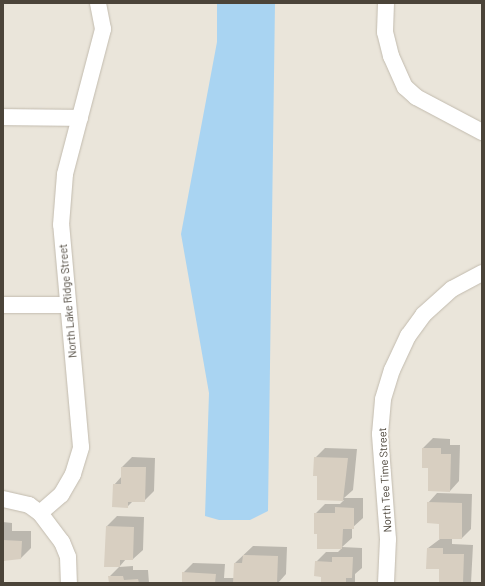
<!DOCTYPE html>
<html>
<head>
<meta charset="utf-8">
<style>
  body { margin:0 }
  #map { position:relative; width:485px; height:586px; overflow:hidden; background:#f6f3ec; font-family:Barlow,sans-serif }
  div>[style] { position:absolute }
  .residential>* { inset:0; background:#eae5da }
  .water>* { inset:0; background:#a9d4f2 }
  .shadow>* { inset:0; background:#0003 }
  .building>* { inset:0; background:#d8cfc1 }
  .roads { filter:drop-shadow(0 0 1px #c2bbae) drop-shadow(0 0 1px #c2bbae) }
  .minor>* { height:16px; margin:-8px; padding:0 8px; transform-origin:8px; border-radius:8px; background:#fff }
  span { translate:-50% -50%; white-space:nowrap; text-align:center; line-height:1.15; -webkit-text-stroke:4px #fff; paint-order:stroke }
  .street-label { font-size:11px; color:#4b4439 }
  .frame { position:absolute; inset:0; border:4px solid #4b4439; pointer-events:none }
</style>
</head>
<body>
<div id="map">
  <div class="residential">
    <i style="clip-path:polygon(3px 3px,482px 3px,482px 583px,3px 583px)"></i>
  </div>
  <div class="water">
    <i style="clip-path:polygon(217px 3px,275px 3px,268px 511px,250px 520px,219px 520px,205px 516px,209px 393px,181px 234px,217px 42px)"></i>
  </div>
  <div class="shadow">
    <i style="clip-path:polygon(433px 438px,450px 439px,450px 445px,460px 445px,459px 481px,450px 491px,429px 467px,423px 448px)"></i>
    <i style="clip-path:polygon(325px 448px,357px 449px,353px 490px,344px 498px,363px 498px,363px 518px,352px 528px,352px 538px,342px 547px,362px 548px,362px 568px,355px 574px,355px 583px,322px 583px,322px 576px,316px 562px,326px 552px,338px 552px,342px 548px,318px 534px,315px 514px,325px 504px,340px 504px,344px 500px,318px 499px,318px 475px,315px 458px)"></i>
    <i style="clip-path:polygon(132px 457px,155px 458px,154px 491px,144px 501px,133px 501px,127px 507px,114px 485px,122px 476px,122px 467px)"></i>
    <i style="clip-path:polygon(437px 493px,472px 494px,471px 529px,462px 538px,452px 538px,452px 544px,473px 545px,471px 583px,440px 583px,440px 568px,428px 548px,440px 539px,440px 523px,428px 503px)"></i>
    <i style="clip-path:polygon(117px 516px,144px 517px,143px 550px,133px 559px,126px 559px,120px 566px,107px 526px)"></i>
    <i style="clip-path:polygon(3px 522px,12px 523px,12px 531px,31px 531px,31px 548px,21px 558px,6px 559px,3px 562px)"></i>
    <i style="clip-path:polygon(253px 546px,287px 547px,286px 574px,278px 583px,183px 583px,183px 573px,193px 563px,225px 564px,224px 578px,236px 578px,235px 563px)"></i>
    <i style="clip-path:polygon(133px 566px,133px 570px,148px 570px,149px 583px,110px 583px,109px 577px,119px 567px)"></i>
  </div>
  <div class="building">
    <i style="clip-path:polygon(422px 448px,441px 448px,441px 454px,451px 454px,450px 492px,428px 491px,428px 468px,422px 468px)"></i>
    <i style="clip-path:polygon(314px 457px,348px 458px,343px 501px,317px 500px,317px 476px,313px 476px)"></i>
    <i style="clip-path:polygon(121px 467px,146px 467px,145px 502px,128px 502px,128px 508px,112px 507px,113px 484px,121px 484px)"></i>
    <i style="clip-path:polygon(427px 502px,462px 503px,462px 539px,439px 539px,439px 524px,427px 523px)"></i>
    <i style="clip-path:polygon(335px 507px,354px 508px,354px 529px,343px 529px,342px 549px,317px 549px,317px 534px,314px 534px,314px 513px,335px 513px)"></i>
    <i style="clip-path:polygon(106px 526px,134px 527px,133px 560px,120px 560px,120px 567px,104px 567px)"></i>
    <i style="clip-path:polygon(3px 540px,22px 541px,21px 559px,3px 561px)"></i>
    <i style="clip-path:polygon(427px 548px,443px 548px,443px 554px,464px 554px,463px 583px,439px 583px,439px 569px,426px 569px)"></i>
    <i style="clip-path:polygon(243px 555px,278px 556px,277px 583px,233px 583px,234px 563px,242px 563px)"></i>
    <i style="clip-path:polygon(332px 557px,353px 557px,352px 578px,346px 578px,346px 583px,321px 583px,321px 577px,314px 576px,315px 561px,332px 562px)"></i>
    <i style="clip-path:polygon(182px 572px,216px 574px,215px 583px,182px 583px)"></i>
    <i style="clip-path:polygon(108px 576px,123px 576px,124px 580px,138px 579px,139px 583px,109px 583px)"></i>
  </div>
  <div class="roads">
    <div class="minor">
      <i style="left:386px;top:3px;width:29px;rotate:92deg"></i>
      <i style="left:385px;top:32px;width:25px;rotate:76deg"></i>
      <i style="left:391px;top:56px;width:34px;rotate:66deg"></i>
      <i style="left:405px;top:87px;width:15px;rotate:42deg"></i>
      <i style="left:416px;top:97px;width:75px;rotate:27.9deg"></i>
      <i style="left:3px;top:117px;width:77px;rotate:0.7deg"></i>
      <i style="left:3px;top:305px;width:65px"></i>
      <i style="left:3px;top:499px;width:27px;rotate:13deg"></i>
      <i style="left:29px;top:505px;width:14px;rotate:36deg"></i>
      <i style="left:40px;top:513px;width:36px;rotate:53deg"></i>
      <i style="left:62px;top:542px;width:16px;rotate:68deg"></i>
      <i style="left:68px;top:557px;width:26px;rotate:88deg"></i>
      <i style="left:40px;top:513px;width:28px;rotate:-41deg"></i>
      <i style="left:61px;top:495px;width:24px;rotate:-60deg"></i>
      <i style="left:73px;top:474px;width:28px;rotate:-73deg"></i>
      <i style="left:81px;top:447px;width:223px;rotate:-95.1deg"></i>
      <i style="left:61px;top:225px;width:51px;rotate:-85.5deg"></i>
      <i style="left:65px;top:174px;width:150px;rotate:-75.3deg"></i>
      <i style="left:103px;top:29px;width:26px;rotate:-101deg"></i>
      <i style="left:386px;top:583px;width:44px;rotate:-87.4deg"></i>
      <i style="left:388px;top:539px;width:105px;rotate:-94.4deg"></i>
      <i style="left:380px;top:434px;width:35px;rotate:-85deg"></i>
      <i style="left:383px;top:399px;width:30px;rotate:-73deg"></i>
      <i style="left:392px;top:370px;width:38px;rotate:-65deg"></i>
      <i style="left:408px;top:336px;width:26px;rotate:-54deg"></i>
      <i style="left:423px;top:315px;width:39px;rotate:-42deg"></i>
      <i style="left:452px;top:289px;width:34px;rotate:-28deg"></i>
    </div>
  </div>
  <div class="street-label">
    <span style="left:68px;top:301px;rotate:-95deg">North Lake Ridge Street</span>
    <span style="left:385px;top:480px;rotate:-93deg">North Tee Time Street</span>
  </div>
  <div class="frame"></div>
</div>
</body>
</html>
